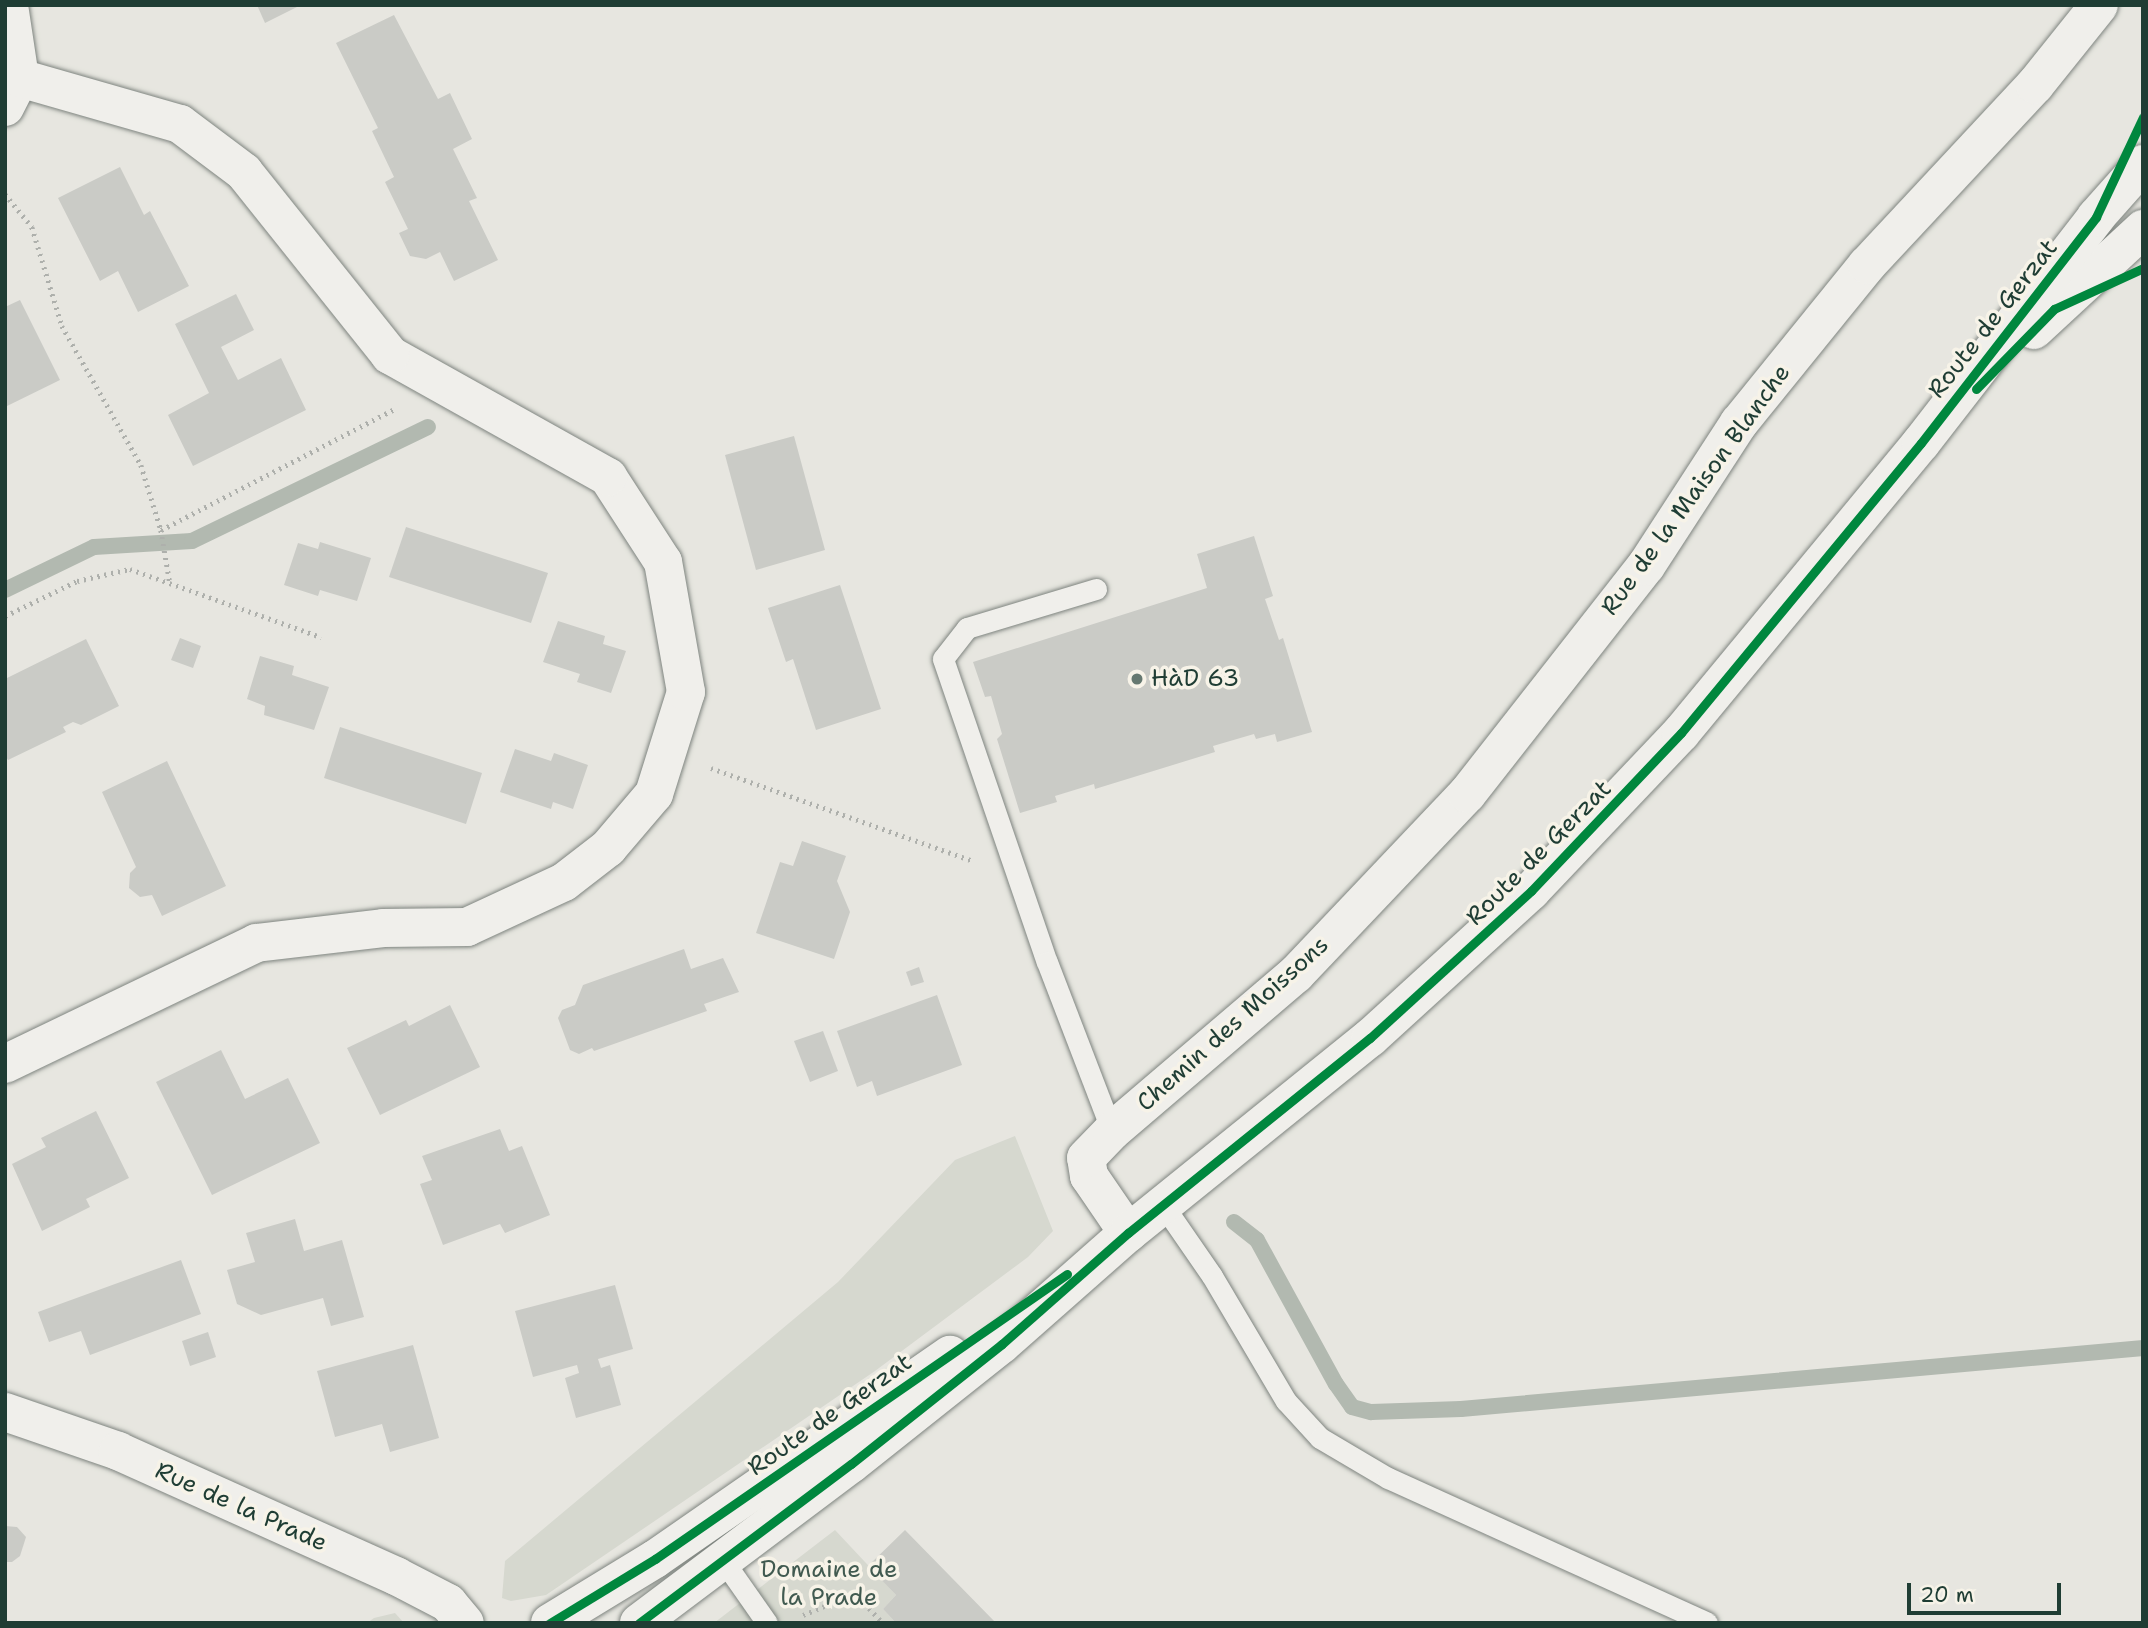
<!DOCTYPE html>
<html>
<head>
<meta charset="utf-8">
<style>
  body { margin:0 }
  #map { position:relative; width:2148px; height:1628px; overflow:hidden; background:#e7e6e0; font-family:"Shantell Sans",sans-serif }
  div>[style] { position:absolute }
  .green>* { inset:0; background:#d6d8cf }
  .stream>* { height:16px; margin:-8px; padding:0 8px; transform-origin:8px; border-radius:8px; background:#b2b9b0 }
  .building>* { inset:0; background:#cacbc6 }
  .path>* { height:4.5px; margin-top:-2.25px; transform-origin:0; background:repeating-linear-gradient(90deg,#aeb0ac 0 2px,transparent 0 7px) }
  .roads { filter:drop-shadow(0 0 2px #7e847f) drop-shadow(0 0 2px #7e847f) }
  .lane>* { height:21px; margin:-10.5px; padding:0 10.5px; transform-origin:10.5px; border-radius:10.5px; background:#f0efeb }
  .street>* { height:38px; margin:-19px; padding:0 19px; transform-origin:19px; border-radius:19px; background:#f0efeb }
  .secondary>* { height:38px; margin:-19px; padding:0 19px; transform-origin:19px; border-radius:19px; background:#f0efeb }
  .cycleway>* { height:9px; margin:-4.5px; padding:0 4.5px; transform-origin:4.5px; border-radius:4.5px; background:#00873e }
  .dots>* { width:19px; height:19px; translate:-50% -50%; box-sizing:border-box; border:4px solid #f7f3e8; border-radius:50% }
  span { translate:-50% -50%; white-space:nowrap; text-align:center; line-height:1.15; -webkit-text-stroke:7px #f7f3e8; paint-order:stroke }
  .street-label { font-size:24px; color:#1f3d34 }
  .poi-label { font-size:24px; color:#1f3d34 }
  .left { translate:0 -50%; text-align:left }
  .park-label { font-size:24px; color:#415a50 }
  .frame { position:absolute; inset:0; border:7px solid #1f3d34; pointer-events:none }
  .scale { position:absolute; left:1907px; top:1583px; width:154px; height:32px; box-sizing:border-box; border:4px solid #1f3d34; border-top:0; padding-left:9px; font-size:21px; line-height:24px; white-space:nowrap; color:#1f3d34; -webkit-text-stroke:5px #f7f3e8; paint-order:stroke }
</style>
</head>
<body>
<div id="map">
  <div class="green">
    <i style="clip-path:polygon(1015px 1136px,1053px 1231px,1028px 1257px,875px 1371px,546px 1595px,511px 1601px,502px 1598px,505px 1561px,838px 1282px,955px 1160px)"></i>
    <i style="clip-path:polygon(835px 1530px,896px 1595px,883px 1609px,896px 1623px,714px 1623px)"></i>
    <i style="clip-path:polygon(395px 1613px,404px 1623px,367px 1623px,374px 1618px)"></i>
  </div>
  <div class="stream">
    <i style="left:5px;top:590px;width:99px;rotate:-25.8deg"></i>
    <i style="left:94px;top:547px;width:98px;rotate:-3.5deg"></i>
    <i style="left:192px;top:541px;width:262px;rotate:-25.8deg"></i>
    <i style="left:1234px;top:1222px;width:29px;rotate:38deg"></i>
    <i style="left:1257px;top:1240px;width:164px;rotate:61.3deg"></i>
    <i style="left:1336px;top:1384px;width:28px;rotate:55deg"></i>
    <i style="left:1352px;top:1407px;width:20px;rotate:15deg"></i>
    <i style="left:1371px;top:1412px;width:90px;rotate:-1.9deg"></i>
    <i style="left:1461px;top:1409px;width:685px;rotate:-5.11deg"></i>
  </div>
  <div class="building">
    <i style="clip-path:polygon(257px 5px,301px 5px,265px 23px)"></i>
    <i style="clip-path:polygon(394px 15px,438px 99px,450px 93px,472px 139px,453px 149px,477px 198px,469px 201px,498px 260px,454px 281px,440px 252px,426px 259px,410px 256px,399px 233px,408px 229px,385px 182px,394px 177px,372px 131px,378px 128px,336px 43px)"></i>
    <i style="clip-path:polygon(120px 167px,144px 215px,150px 211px,189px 286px,138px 312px,118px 271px,100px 281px,58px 198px)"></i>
    <i style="clip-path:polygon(236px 294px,254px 330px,221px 347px,238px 380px,281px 358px,306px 410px,193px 466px,168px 415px,209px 393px,175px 324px)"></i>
    <i style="clip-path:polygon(20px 300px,60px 380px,5px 407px,5px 307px)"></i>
    <i style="clip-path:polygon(794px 436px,825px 550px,756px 570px,725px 455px)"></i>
    <i style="clip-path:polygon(406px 527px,548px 573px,531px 623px,389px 577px)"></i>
    <i style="clip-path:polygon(1254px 536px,1273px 596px,1265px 599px,1279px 640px,1283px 638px,1312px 732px,1277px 742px,1275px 734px,1256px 739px,1254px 734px,1213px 746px,1215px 752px,1095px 789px,1094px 784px,1055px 796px,1057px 802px,1020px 813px,997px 739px,1002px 734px,991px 696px,985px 697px,973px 662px,1207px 588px,1197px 554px)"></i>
    <i style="clip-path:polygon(320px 542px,371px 558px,357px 601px,320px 590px,318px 596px,284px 585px,298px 543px,318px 549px)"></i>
    <i style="clip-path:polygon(840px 585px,881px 709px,816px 730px,793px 659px,786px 662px,768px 608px)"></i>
    <i style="clip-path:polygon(558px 621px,605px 636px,603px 644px,626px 651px,611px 693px,577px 682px,580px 674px,543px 662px)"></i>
    <i style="clip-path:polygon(180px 638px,201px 646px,193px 668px,171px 660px)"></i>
    <i style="clip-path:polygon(86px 639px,119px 706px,81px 725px,73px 722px,63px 727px,66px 732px,8px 760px,5px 755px,5px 679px)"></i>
    <i style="clip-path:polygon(260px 656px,294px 666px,292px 675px,329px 687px,314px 730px,264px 715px,265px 706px,247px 699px)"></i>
    <i style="clip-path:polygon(340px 727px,482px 773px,466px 824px,324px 778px)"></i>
    <i style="clip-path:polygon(515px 749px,551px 761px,554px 753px,588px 765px,573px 809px,553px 802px,551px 809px,500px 792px)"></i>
    <i style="clip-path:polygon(167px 761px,226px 886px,162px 916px,152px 895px,140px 897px,129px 888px,130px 873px,136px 867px,102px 792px)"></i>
    <i style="clip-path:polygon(802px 841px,846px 856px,837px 881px,850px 912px,834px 959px,756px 933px,780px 862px,793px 866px)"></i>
    <i style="clip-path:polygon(684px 949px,691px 969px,723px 958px,739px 992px,704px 1004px,707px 1011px,594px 1051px,592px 1048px,579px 1054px,570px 1050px,558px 1018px,562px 1010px,575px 1005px,583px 985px)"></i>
    <i style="clip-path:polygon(919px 967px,924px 982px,911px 986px,906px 972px)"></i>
    <i style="clip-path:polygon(937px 995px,962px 1065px,877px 1096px,872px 1081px,857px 1087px,837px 1031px)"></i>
    <i style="clip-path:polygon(450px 1005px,480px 1067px,380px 1115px,347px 1048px,406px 1020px,409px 1026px)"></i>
    <i style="clip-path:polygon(823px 1031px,838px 1071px,810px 1082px,794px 1041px)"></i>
    <i style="clip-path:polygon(221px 1050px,245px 1099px,288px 1078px,320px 1143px,212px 1195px,156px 1082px)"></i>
    <i style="clip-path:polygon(96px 1111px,129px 1178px,86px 1199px,90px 1207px,42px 1231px,12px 1164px,46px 1147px,41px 1138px)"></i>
    <i style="clip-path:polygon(500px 1129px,509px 1151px,522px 1146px,550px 1215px,505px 1233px,500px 1224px,443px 1245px,420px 1184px,432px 1180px,422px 1156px)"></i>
    <i style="clip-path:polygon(295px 1219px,304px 1251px,342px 1240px,364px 1317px,331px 1326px,323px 1298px,261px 1315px,237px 1304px,227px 1270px,255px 1262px,246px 1233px)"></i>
    <i style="clip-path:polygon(181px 1260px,201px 1314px,90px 1355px,81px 1331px,49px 1342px,38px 1312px)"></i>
    <i style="clip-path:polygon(615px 1285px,633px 1349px,598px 1359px,601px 1368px,610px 1365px,621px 1405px,576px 1418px,565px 1378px,579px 1373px,577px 1365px,533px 1377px,515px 1311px)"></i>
    <i style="clip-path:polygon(208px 1332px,216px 1357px,190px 1366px,182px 1341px)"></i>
    <i style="clip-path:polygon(413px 1345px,439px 1438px,390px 1452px,382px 1424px,335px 1437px,317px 1371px)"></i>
    <i style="clip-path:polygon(5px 1526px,17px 1527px,26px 1537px,20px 1556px,12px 1562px,5px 1562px)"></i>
    <i style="clip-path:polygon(905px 1530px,996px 1623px,896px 1623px,883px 1609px,896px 1595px,868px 1566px)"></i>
  </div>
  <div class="path">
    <i style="left:5px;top:194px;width:43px;rotate:50.7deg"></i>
    <i style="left:32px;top:227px;width:103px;rotate:73.1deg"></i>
    <i style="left:62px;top:326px;width:160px;rotate:60.4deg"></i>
    <i style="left:141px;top:465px;width:68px;rotate:72.9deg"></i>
    <i style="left:161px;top:530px;width:54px;rotate:80.4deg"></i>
    <i style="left:161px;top:530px;width:263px;rotate:-27.4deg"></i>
    <i style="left:5px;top:616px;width:80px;rotate:-25.9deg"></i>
    <i style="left:77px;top:581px;width:54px;rotate:-12.8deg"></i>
    <i style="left:130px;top:569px;width:203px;rotate:19.6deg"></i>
    <i style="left:711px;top:768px;width:278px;rotate:19.5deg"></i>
    <i style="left:803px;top:1615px;width:56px;rotate:-22.9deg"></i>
    <i style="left:855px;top:1593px;width:41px;rotate:47deg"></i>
  </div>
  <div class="roads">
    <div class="lane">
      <i style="left:1096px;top:589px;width:135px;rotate:163.2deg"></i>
      <i style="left:967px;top:628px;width:39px;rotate:128deg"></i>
      <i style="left:943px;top:659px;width:320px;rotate:71.1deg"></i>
      <i style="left:1047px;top:962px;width:181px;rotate:69deg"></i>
      <i style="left:1163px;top:1205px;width:86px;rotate:55.4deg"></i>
      <i style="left:1212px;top:1276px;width:145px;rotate:59.4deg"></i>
      <i style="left:1286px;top:1401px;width:50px;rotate:47.4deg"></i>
      <i style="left:1320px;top:1438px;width:79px;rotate:30.5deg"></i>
      <i style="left:1388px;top:1478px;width:350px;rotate:24.4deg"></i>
      <i style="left:718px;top:1553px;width:85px;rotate:55deg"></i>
    </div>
    <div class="street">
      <i style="left:5px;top:107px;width:33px;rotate:-63deg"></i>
      <i style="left:20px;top:78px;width:74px;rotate:-98.6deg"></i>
      <i style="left:5px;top:1064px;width:279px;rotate:-25.7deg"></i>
      <i style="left:256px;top:943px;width:128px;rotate:-6.7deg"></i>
      <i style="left:383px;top:928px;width:84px;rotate:-0.7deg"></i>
      <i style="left:467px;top:927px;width:107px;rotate:-24.9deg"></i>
      <i style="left:564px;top:882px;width:56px;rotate:-37.7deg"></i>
      <i style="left:608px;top:848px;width:71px;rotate:-49.6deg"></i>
      <i style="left:654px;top:794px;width:107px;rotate:-72.6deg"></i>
      <i style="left:686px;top:692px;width:132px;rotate:-100deg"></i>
      <i style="left:663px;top:562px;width:101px;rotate:-122.9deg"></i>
      <i style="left:608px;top:477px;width:250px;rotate:-150.8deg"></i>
      <i style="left:390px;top:355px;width:234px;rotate:-128.6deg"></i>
      <i style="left:244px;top:172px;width:80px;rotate:-143.1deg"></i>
      <i style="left:180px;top:124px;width:166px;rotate:-164deg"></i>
      <i style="left:1128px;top:1233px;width:69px;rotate:-124.4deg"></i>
      <i style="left:1089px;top:1176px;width:18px;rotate:-99deg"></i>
      <i style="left:1086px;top:1158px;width:37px;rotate:-46deg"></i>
      <i style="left:1112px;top:1131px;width:242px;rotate:-40.5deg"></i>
      <i style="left:1296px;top:974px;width:248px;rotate:-46.5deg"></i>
      <i style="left:1467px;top:794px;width:290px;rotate:-51.9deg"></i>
      <i style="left:1646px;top:566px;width:171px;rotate:-57deg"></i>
      <i style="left:1739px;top:423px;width:203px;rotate:-51deg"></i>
      <i style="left:1867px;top:265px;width:246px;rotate:-47deg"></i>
      <i style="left:2035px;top:85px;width:102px;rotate:-51.3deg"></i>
      <i style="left:5px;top:1412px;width:120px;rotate:19deg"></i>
      <i style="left:118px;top:1451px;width:305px;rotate:24.2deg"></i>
      <i style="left:396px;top:1576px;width:59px;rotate:27.4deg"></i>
      <i style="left:448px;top:1603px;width:26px;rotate:50deg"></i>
    </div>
    <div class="secondary">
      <i style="left:2034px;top:330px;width:149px;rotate:-42.8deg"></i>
      <i style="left:550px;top:1623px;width:123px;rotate:-31.4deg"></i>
      <i style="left:655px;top:1559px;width:359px;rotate:-34.7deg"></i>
      <i style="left:639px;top:1623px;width:265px;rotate:-36.9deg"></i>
      <i style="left:851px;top:1464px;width:193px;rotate:-38.5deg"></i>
      <i style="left:1002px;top:1344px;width:168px;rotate:-41.4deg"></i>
      <i style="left:1128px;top:1233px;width:311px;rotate:-38.9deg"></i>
      <i style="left:1370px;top:1038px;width:218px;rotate:-42.4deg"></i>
      <i style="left:1531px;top:891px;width:218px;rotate:-46.5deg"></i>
      <i style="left:1681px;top:733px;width:376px;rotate:-50.4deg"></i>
      <i style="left:1921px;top:443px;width:286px;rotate:-52.2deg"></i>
      <i style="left:2096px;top:217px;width:71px;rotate:-48.4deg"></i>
    </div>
  </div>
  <div class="cycleway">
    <i style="left:1976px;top:389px;width:112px;rotate:-45.7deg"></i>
    <i style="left:2054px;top:309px;width:98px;rotate:-24.7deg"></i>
    <i style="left:550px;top:1623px;width:123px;rotate:-31.4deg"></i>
    <i style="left:655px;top:1559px;width:501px;rotate:-34.67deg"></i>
    <i style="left:639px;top:1623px;width:265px;rotate:-36.9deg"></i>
    <i style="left:851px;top:1464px;width:193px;rotate:-38.5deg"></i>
    <i style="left:1002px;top:1344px;width:168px;rotate:-41.4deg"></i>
    <i style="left:1128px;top:1233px;width:311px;rotate:-38.9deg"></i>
    <i style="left:1370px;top:1038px;width:218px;rotate:-42.4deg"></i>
    <i style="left:1531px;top:891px;width:218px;rotate:-46.5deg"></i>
    <i style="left:1681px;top:733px;width:376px;rotate:-50.4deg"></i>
    <i style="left:1921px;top:443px;width:286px;rotate:-52.2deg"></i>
    <i style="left:2096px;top:217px;width:110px;rotate:-64.8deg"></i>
  </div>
  <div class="dots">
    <i style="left:1137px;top:679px;background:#657870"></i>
  </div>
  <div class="street-label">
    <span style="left:1993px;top:319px;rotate:-52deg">Route de Gerzat</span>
    <span style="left:1696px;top:490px;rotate:-54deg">Rue de la Maison Blanche</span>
    <span style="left:1539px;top:853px;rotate:-45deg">Route de Gerzat</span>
    <span style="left:1233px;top:1024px;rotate:-42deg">Chemin des Moissons</span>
    <span style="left:830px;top:1415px;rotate:-35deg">Route de Gerzat</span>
    <span style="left:241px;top:1507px;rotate:24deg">Rue de la Prade</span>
  </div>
  <div class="poi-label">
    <span class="left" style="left:1151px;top:679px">HàD 63</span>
  </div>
  <div class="park-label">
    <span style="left:829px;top:1584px">Domaine de<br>la Prade</span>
  </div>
  <div class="frame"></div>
  <div class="scale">20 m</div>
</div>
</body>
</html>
